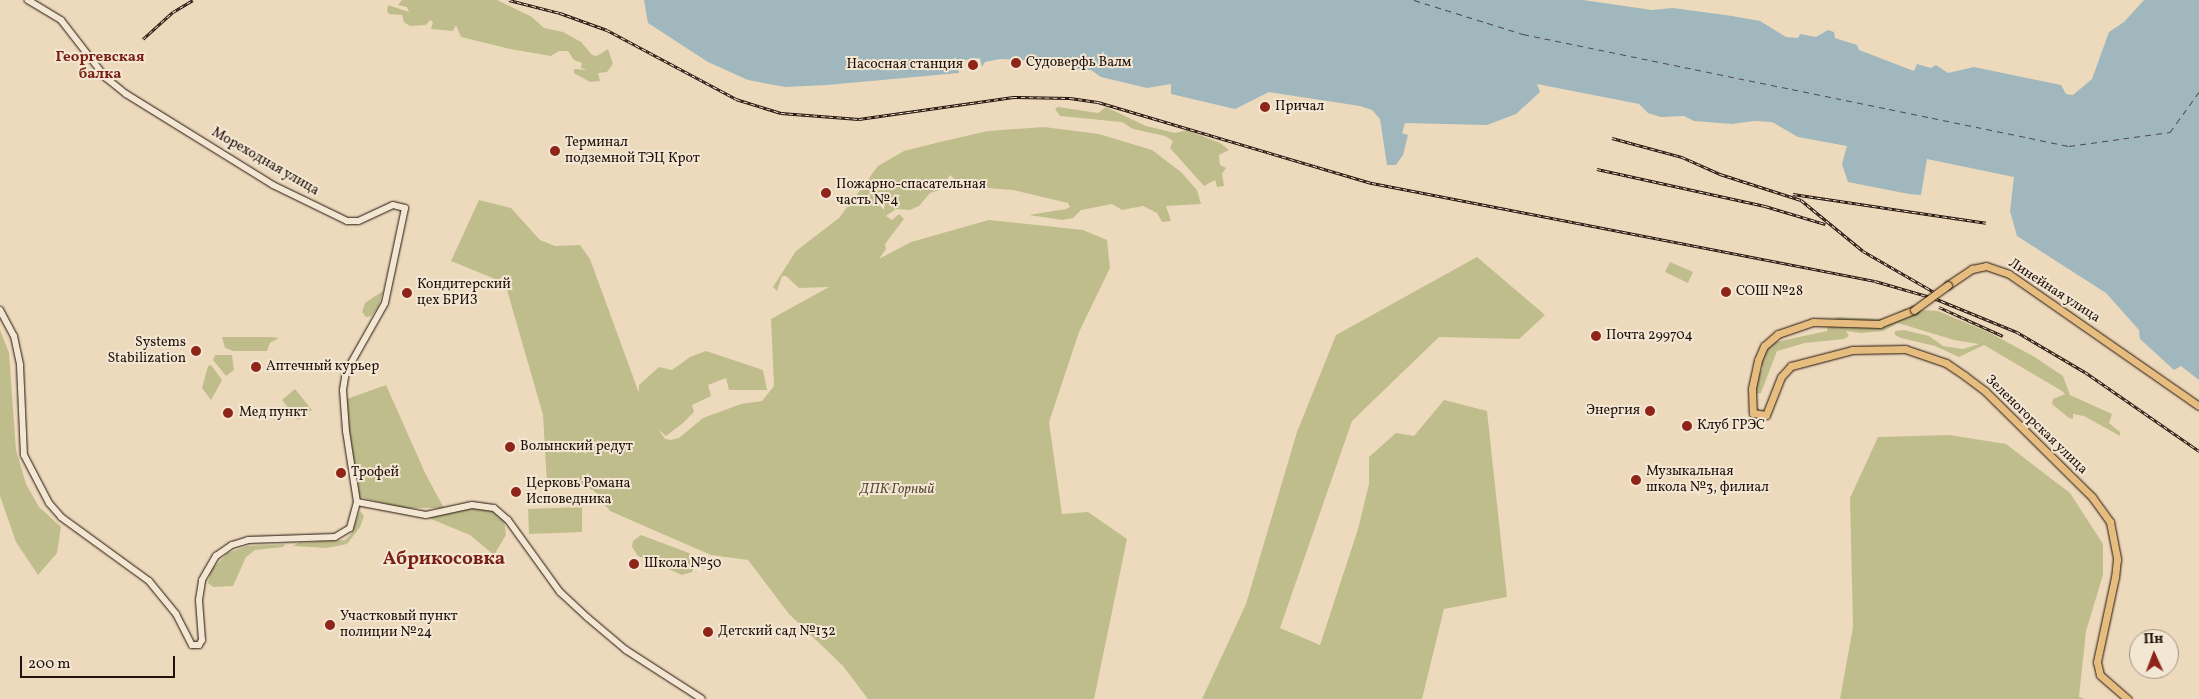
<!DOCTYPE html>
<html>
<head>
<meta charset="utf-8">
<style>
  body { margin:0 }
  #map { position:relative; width:2199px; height:699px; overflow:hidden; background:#eddabd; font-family:Vollkorn,serif }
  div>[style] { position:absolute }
  .green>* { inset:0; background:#c0bd8c }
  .water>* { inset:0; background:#a0b7bd }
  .ferry>* { height:1px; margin-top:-0.5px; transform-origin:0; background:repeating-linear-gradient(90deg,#4e4b49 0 6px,transparent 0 11px) }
  .roads { filter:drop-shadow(0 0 1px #22110a) drop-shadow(0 0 1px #22110a) }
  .secondary>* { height:6px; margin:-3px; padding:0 3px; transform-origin:3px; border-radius:3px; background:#f3e7d4 }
  .primary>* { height:7px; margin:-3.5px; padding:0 3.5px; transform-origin:3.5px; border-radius:3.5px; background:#e6bd7e }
  .rail>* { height:3px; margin-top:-1.5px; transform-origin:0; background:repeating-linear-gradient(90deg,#f3e7d4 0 4px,#22110a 0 8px); box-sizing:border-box; border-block:1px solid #22110a }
  .bridges { filter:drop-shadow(0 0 1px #22110a) drop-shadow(0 0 1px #22110a) }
  .primary-bridge>* { height:7px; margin:-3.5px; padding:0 3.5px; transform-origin:3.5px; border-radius:3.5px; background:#e6bd7e }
  .dots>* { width:14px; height:14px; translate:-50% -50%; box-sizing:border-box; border:2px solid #f3e7d4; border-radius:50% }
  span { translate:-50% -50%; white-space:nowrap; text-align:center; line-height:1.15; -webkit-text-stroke:4px #f3e7d4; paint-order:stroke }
  .poi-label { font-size:14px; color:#22110a }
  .left { translate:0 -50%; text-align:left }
  .right { translate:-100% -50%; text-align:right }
  .street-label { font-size:14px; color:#22110a }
  .park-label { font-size:14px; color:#594d38; font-style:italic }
  .neighbourhood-label { font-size:15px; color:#7a1f14; font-weight:700 }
  .district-label { font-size:19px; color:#7a1f14; font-weight:700 }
  .north { position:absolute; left:2129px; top:629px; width:50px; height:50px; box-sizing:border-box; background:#f3e7d4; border:1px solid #9f9183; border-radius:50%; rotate:358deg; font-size:14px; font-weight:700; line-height:20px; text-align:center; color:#22110a }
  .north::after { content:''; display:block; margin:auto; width:18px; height:22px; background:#8f2418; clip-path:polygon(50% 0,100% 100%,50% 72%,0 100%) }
  .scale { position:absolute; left:20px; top:656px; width:155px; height:22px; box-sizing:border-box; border:2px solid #22110a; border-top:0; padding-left:6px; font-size:15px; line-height:18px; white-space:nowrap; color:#22110a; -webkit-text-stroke:4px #f3e7d4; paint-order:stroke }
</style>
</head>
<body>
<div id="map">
  <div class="green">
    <i style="clip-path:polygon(402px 0,497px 0,532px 17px,544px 28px,563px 32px,581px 42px,592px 55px,597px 56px,608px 49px,613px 64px,607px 72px,598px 73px,600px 81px,590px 82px,574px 73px,574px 69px,587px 70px,581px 68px,582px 63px,574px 60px,568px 51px,559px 51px,551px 56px,510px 49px,461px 37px,456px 25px,453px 31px,431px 29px,433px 22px,430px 20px,426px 25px,410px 26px,404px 22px,402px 15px,389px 14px,387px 11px,388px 5px,409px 12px,407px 7px,398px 5px)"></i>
    <i style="clip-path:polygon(1058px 107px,1098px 113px,1106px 107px,1146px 126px,1175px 133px,1187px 130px,1220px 143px,1229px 150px,1219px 155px,1220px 165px,1226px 168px,1222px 174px,1224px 186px,1217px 187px,1215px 180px,1204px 186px,1170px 148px,1173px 141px,1165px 136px,1133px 129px,1122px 122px,1060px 116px,1055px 109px)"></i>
    <i style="clip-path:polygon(1044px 127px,1099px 134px,1152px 150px,1181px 172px,1197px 190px,1201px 204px,1166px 206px,1171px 221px,1162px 222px,1157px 213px,1143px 206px,1122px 210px,1112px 204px,1081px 210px,1073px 218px,1062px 220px,1029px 215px,1066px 209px,1070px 207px,1068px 203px,1013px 190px,962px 186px,950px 175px,940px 190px,930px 193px,919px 206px,910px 210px,896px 209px,886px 216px,892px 220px,899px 214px,904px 219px,885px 244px,886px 249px,879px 259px,911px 242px,989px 220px,1083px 230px,1107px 240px,1110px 268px,1079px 332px,1049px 422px,1062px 514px,1088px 512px,1127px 539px,1094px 699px,868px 699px,843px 666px,789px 614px,748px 560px,711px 555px,658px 532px,610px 511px,593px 490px,571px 483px,547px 484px,543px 415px,505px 283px,451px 261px,479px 200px,511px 208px,540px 240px,555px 246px,580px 245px,590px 259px,639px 393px,639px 385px,659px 367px,672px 370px,690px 357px,706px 351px,763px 370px,767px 390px,729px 390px,726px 378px,708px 385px,711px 396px,692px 405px,694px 412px,683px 423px,666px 436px,659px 430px,665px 439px,671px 440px,679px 438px,703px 418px,741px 404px,762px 401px,774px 386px,771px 319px,829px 287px,799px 288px,786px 276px,782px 276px,777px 291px,773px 287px,796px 251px,839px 218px,878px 166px,904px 151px,940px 142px,988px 131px)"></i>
    <i style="clip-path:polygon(1477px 257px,1545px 315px,1519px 339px,1439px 337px,1352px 421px,1280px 628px,1320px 645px,1358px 529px,1369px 484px,1369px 457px,1396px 433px,1414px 436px,1444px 400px,1487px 411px,1507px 597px,1444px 609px,1422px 699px,1202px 699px,1246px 604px,1297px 432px,1336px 335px)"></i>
    <i style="clip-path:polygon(1670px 262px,1693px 272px,1688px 283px,1665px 272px)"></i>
    <i style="clip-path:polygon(383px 291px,378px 307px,371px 316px,366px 317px,362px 312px,365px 303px)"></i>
    <i style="clip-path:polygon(1904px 309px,1938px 311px,1988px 332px,2033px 356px,2063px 376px,2070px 395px,2112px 414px,2109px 423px,2120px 432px,2120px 436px,2084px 416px,2073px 414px,2073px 419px,2069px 418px,2052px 404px,2053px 399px,2065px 394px,2062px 391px,1984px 345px,1959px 357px,1935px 346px,1901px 338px,1895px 335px,1895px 331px,1904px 330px,1929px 336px,1943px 346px,1963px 349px,1979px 344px,1954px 340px,1898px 323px,1883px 331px,1861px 333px,1846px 331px,1849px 336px,1844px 339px,1805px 343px,1777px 351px,1761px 393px,1754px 394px,1756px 380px,1763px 368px,1759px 358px,1761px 351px,1768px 349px,1771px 343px,1827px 331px,1828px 324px,1837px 317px,1882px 319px,1897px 316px)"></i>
    <i style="clip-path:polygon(0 330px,9px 353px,16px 450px,26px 484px,39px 507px,61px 527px,57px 553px,38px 575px,16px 542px,0 496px)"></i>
    <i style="clip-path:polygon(222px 337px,272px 337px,279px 338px,270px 343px,267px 351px,233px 351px,225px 348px)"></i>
    <i style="clip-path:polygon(215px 355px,232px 355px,234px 370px,226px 376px,213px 360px)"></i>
    <i style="clip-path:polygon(211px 365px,222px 380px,211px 400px,202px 388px,208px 366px)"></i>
    <i style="clip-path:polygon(386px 385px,426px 475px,444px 508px,403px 508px,359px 497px,344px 400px)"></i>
    <i style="clip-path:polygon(295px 389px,312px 410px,298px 420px,282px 400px)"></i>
    <i style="clip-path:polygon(1949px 435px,2006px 444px,2070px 493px,2103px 544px,2103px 575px,2086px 631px,2079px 697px,2085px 699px,1840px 699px,1853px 627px,1850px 498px,1878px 437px)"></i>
    <i style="clip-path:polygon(476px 506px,484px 506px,504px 520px,506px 535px,494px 555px,470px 535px,431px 519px,431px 517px)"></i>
    <i style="clip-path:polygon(582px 507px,582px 532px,529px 534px,528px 509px)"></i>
    <i style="clip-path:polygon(360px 511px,364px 516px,360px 527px,347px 544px,326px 548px,293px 546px,298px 543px,345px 540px,351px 534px)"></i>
    <i style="clip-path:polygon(641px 535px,689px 553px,696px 561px,692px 572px,682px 575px,638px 556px,632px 547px,633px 541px)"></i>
    <i style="clip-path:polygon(285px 544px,283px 547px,255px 550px,246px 557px,233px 586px,213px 587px,208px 583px,211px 570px,228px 553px,247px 546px)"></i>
  </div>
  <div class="water">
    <i style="clip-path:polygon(644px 0,1583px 0,1652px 10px,1673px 8px,1732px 16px,1760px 21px,1786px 37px,1798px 38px,1800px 34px,1816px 37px,1828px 30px,1834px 32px,1835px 38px,1857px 45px,1859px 50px,1914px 71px,1917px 64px,1931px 68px,1936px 65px,1948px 73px,1974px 67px,2061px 85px,2066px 94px,2073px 95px,2092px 79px,2109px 32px,2124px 22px,2144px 0,2199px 0,2199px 380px,2181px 366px,2174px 370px,2140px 339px,2139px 330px,2106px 293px,2017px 236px,2010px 211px,2014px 177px,1927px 159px,1921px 195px,1909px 194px,1848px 182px,1842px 164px,1847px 146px,1798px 137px,1772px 122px,1754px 121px,1732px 124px,1694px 121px,1684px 116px,1661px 117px,1648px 113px,1639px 104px,1537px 84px,1540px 92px,1516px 114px,1487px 125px,1405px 123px,1402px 133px,1408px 135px,1403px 155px,1396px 165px,1387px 165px,1380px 119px,1372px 110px,1360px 106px,1269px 92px,1235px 109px,1171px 94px,1171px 84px,1147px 88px,1101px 77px,1091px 70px,1066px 68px,1067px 62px,1061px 60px,1058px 67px,1044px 65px,1042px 61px,1000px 59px,985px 62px,982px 67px,980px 58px,958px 61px,959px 73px,827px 85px,785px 87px,748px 80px,708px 62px,648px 23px)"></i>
  </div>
  <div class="ferry">
    <i style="left:1414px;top:0;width:114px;rotate:17.3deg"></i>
    <i style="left:1523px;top:34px;width:557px;rotate:11.59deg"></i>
    <i style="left:2069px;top:146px;width:102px;rotate:-7.9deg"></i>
    <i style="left:2170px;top:132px;width:49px;rotate:-54.1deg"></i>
  </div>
  <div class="roads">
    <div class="secondary">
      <i style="left:0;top:310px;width:30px;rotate:62deg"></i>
      <i style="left:14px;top:336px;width:30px;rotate:78deg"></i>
      <i style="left:20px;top:365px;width:90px;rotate:87.5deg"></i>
      <i style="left:24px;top:455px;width:54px;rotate:62.5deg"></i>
      <i style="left:49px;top:503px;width:18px;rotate:49deg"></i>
      <i style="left:61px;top:517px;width:109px;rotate:36deg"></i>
      <i style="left:149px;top:581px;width:43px;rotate:50.7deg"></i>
      <i style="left:176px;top:614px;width:35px;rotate:63deg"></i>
      <i style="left:192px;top:645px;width:7px"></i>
      <i style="left:199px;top:645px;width:6px;rotate:-59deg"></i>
      <i style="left:202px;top:640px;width:40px;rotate:-94.3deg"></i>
      <i style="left:199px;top:600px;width:20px;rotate:-81deg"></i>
      <i style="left:202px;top:580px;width:28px;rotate:-60deg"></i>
      <i style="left:216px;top:556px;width:19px;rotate:-35deg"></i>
      <i style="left:232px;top:545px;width:17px;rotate:-17deg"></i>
      <i style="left:248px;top:540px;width:87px;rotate:-2deg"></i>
      <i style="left:335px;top:537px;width:17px;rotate:-31deg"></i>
      <i style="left:350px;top:528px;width:27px;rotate:-75deg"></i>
      <i style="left:357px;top:502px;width:72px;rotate:-98.8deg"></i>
      <i style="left:346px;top:431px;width:41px;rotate:-94.2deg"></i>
      <i style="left:343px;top:390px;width:18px;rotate:-81deg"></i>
      <i style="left:346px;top:372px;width:79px;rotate:-60.5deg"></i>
      <i style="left:385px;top:303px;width:97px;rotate:-78.1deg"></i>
      <i style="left:405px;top:208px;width:12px;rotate:-166deg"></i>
      <i style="left:393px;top:205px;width:38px;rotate:155deg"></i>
      <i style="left:358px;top:221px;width:11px;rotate:180deg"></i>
      <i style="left:347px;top:221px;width:82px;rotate:-154.1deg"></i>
      <i style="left:273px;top:185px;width:173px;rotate:-148.2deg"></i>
      <i style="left:126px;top:94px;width:26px;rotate:-141deg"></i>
      <i style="left:106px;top:78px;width:73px;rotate:-127.8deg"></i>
      <i style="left:61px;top:20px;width:39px;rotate:-149deg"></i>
      <i style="left:357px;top:502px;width:70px;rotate:10.7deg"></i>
      <i style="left:426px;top:515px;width:47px;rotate:-12.3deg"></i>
      <i style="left:472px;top:505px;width:22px;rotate:8deg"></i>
      <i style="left:494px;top:508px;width:18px;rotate:41deg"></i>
      <i style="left:508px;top:520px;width:89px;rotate:54.2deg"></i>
      <i style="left:560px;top:592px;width:38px;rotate:43deg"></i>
      <i style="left:588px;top:618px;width:50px;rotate:40.1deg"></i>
      <i style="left:626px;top:650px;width:90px;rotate:32.8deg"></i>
    </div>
    <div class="primary">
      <i style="left:1948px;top:285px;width:29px;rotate:-34deg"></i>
      <i style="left:1972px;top:269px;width:14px;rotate:-12deg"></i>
      <i style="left:1986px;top:266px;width:24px;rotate:19deg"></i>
      <i style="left:2009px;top:274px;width:231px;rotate:34.8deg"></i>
      <i style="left:1914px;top:310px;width:37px;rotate:158deg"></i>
      <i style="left:1880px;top:324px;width:67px;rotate:-178.3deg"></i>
      <i style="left:1813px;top:322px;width:37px;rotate:161deg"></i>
      <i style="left:1778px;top:334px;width:18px;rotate:139deg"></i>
      <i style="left:1764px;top:346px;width:15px;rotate:113deg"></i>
      <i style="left:1758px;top:360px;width:30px;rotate:102deg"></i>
      <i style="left:1752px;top:389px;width:24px;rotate:88deg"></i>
      <i style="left:1753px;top:413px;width:13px;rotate:9deg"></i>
      <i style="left:1766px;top:415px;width:41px;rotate:-68.5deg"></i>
      <i style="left:1781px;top:377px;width:15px;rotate:-48deg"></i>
      <i style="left:1791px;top:366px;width:63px;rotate:-14.7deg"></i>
      <i style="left:1852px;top:350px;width:53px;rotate:-1.1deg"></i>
      <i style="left:1905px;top:349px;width:43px;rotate:18.9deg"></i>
      <i style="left:1946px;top:363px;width:23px;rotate:34deg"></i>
      <i style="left:1965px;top:376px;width:25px;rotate:37deg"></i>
      <i style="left:1985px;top:391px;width:151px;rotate:44.7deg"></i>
      <i style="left:2092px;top:497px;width:31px;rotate:54deg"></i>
      <i style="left:2110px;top:522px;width:38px;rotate:79deg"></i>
      <i style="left:2117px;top:559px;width:18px;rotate:96deg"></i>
      <i style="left:2115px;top:577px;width:87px;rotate:102deg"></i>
      <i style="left:2097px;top:662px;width:13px;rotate:77deg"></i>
      <i style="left:2100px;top:675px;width:37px;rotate:41deg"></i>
    </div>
  </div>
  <div class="rail">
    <i style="left:509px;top:0;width:53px;rotate:14.3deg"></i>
    <i style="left:560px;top:13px;width:50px;rotate:19.9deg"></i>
    <i style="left:607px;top:30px;width:146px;rotate:28.1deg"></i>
    <i style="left:736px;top:99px;width:47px;rotate:17.3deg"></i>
    <i style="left:781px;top:113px;width:78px;rotate:4.4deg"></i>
    <i style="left:859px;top:119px;width:156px;rotate:-8.1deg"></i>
    <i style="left:1013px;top:97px;width:57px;rotate:1deg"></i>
    <i style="left:1070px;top:98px;width:28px;rotate:8deg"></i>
    <i style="left:1098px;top:102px;width:286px;rotate:16.5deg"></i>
    <i style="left:1372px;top:183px;width:512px;rotate:11.02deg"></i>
    <i style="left:1875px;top:281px;width:61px;rotate:16.1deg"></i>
    <i style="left:1934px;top:298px;width:90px;rotate:22.3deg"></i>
    <i style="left:2017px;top:332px;width:79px;rotate:30.5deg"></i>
    <i style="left:2085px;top:372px;width:139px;rotate:34.7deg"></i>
    <i style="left:143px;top:39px;width:40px;rotate:-42deg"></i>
    <i style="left:173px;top:12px;width:23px;rotate:-31deg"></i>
    <i style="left:1612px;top:138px;width:73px;rotate:15.2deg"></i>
    <i style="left:1682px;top:157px;width:42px;rotate:24.1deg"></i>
    <i style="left:1720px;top:174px;width:85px;rotate:17.8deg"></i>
    <i style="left:1801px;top:200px;width:80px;rotate:39.4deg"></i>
    <i style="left:1863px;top:251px;width:82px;rotate:30deg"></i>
    <i style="left:1597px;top:169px;width:172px;rotate:12.4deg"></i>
    <i style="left:1765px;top:206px;width:63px;rotate:16.7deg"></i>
    <i style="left:1793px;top:194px;width:195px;rotate:8.5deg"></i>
    <i style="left:1939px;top:307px;width:70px;rotate:24.4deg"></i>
  </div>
  <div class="bridges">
    <div class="primary-bridge">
      <i style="left:1914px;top:310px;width:42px;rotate:-36.3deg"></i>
    </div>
  </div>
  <div class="dots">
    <i style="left:1016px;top:63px;background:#8f2418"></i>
    <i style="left:973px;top:65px;background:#8f2418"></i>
    <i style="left:1265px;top:107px;background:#8f2418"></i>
    <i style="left:555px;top:151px;background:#8f2418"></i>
    <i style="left:826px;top:193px;background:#8f2418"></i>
    <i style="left:1726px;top:292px;background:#8f2418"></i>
    <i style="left:407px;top:293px;background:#8f2418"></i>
    <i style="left:1596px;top:336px;background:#8f2418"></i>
    <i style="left:196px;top:351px;background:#8f2418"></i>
    <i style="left:256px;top:367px;background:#8f2418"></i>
    <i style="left:1650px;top:411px;background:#8f2418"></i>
    <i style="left:228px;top:413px;background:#8f2418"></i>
    <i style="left:1687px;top:426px;background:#8f2418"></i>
    <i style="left:510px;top:447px;background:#8f2418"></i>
    <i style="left:341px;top:473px;background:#8f2418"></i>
    <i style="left:1636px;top:480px;background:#8f2418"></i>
    <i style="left:516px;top:492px;background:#8f2418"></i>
    <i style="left:634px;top:564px;background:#8f2418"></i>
    <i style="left:330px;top:625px;background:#8f2418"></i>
    <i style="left:708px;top:632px;background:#8f2418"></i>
  </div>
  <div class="poi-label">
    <span class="left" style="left:1026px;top:63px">Судоверфь Валм</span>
    <span class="right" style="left:963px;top:65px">Насосная станция</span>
    <span class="left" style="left:1275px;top:107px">Причал</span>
    <span class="left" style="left:565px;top:151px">Терминал<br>подземной ТЭЦ Крот</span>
    <span class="left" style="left:836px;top:193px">Пожарно-спасательная<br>часть №4</span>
    <span class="left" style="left:417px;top:293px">Кондитерский<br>цех БРИЗ</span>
    <span class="left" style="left:1736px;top:292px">СОШ №28</span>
    <span class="left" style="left:1606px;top:336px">Почта 299704</span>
    <span class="right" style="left:186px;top:351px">Systems<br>Stabilization</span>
    <span class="left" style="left:266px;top:367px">Аптечный курьер</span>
    <span class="right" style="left:1640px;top:411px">Энергия</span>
    <span class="left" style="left:239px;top:413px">Мед пункт</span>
    <span class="left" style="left:1697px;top:426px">Клуб ГРЭС</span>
    <span class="left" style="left:520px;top:447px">Волынский редут</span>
    <span class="left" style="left:1646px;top:480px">Музыкальная<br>школа №3, филиал</span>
    <span class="left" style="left:351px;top:473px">Трофей</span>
    <span class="left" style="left:526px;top:492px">Церковь Романа<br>Исповедника</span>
    <span class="left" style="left:644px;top:564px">Школа №50</span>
    <span class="left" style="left:340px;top:625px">Участковый пункт<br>полиции №24</span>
    <span class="left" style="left:718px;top:632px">Детский сад №132</span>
  </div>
  <div class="street-label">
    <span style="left:265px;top:162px;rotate:30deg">Мореходная улица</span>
    <span style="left:2054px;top:291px;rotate:33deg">Линейная улица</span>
    <span style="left:2036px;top:425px;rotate:44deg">Зеленогорская улица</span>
  </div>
  <div class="park-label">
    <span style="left:897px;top:490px">ДПК Горный</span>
  </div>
  <div class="neighbourhood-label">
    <span style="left:100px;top:66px">Георгевская<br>балка</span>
  </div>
  <div class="district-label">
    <span style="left:444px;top:560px">Абрикосовка</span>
  </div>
  <div class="north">Пн</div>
  <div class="scale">200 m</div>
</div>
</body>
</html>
